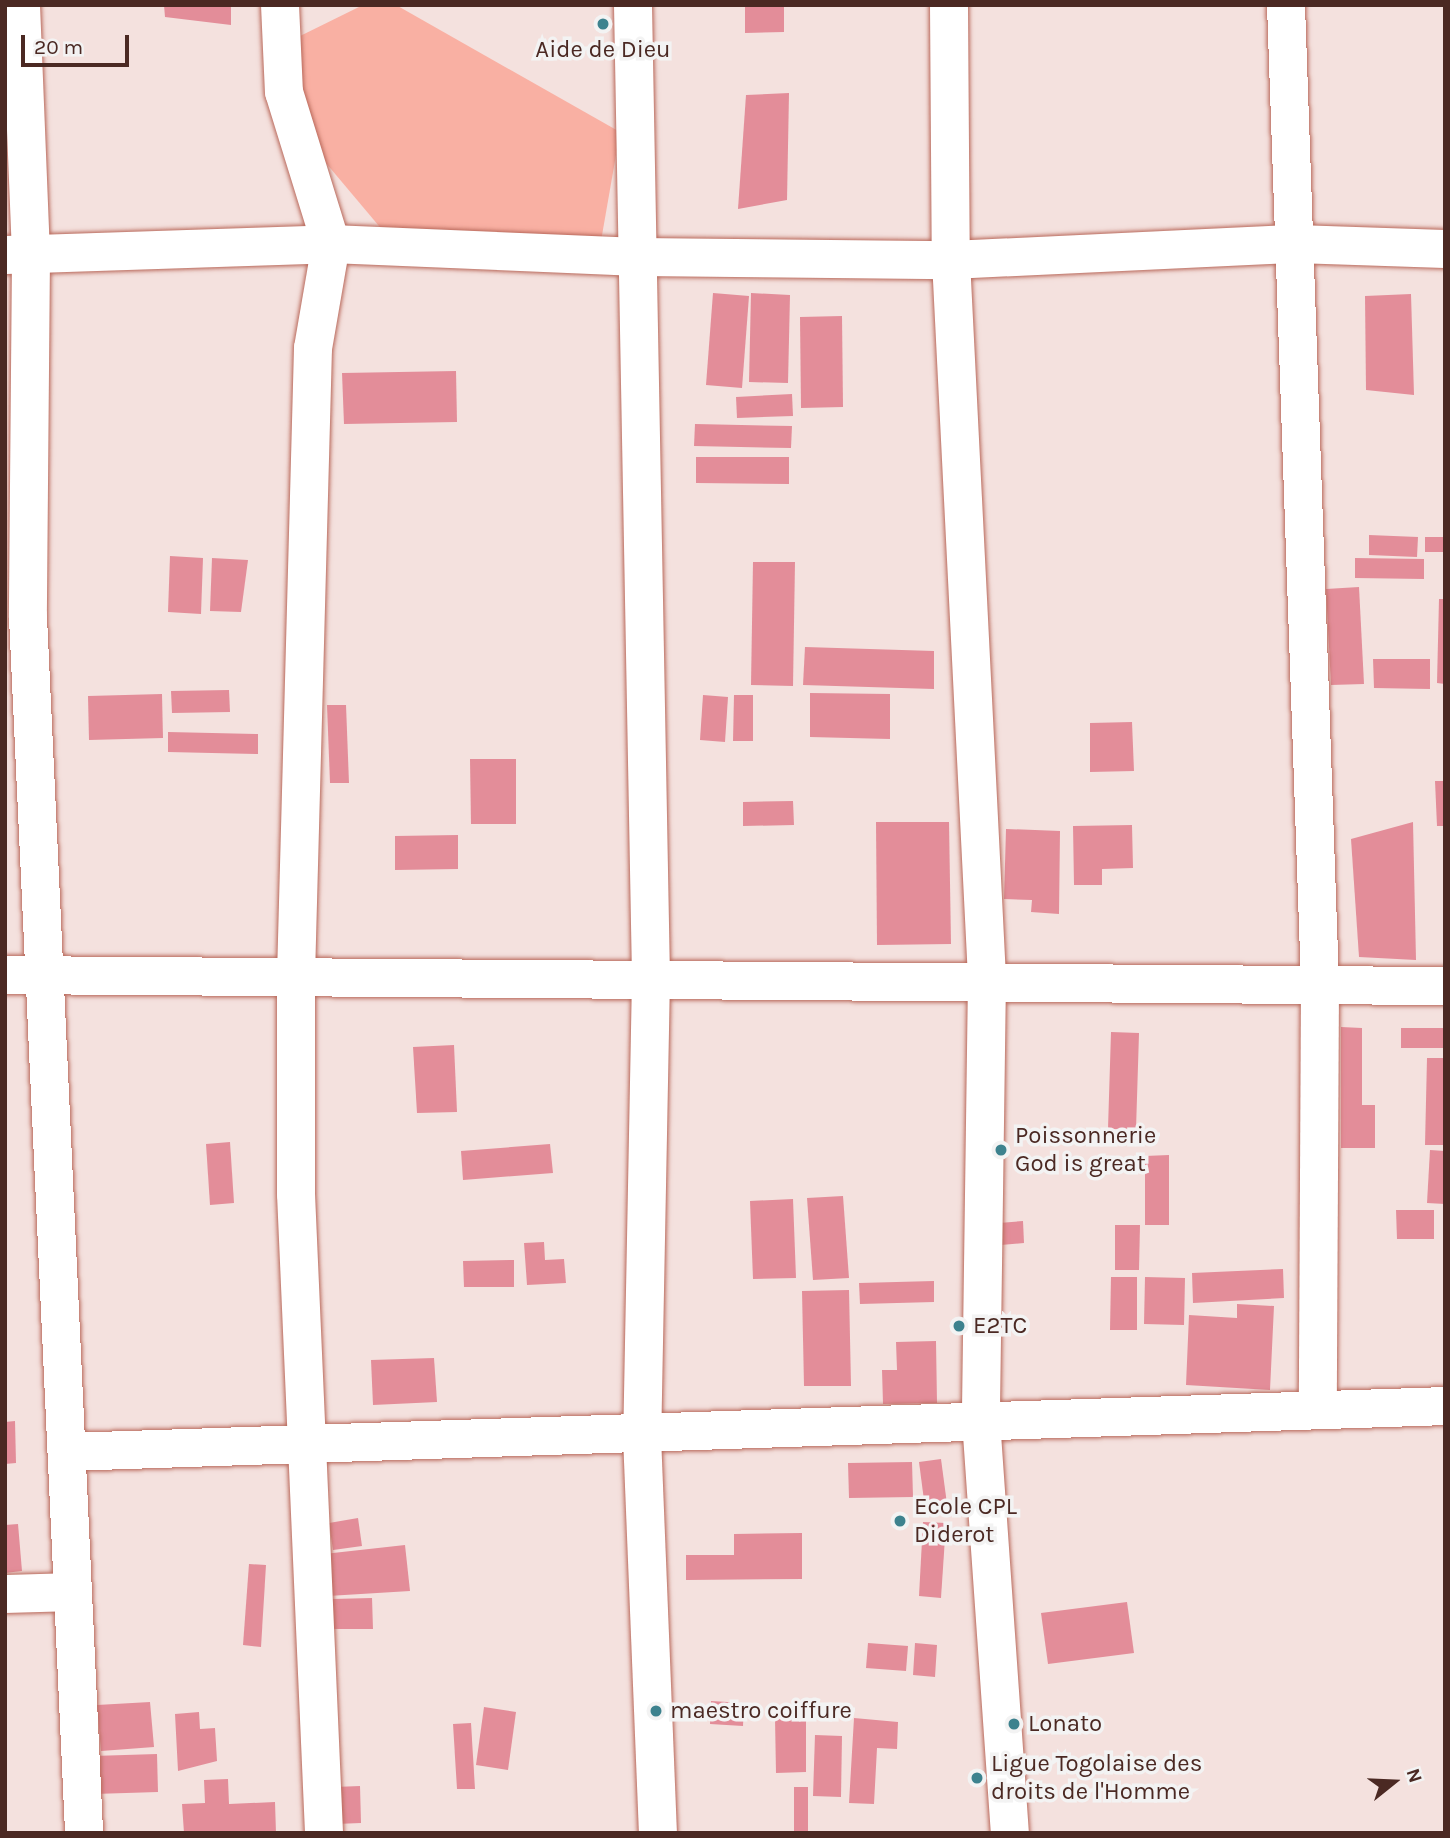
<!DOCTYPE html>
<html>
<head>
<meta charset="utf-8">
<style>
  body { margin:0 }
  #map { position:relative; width:1450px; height:1838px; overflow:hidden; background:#f4e1de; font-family:Karla,sans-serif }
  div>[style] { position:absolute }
  .green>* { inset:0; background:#f9b0a3 }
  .building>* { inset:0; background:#e38d99 }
  .roads { filter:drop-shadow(0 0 2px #b9695b) drop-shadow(0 0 2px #b9695b) }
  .street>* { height:38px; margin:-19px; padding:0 19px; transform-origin:19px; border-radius:19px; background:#fff }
  .dots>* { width:19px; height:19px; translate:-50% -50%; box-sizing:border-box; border:4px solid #f3f3f3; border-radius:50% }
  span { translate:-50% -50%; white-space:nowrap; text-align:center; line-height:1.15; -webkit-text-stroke:7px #f3f3f3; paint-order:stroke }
  .poi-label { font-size:24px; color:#4b2923 }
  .left { translate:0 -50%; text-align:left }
  .frame { position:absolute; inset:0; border:7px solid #4b2923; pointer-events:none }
  .north { position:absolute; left:1359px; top:1747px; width:70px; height:70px; -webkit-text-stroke:5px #f3f3f3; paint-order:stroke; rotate:72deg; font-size:19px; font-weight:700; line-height:28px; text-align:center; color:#4b2923 }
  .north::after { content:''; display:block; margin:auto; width:24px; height:32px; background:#4b2923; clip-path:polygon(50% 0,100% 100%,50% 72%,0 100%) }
  .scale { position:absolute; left:21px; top:35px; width:108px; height:32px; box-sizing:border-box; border:4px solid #4b2923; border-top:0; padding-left:9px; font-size:21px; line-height:24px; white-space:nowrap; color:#4b2923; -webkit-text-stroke:5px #f3f3f3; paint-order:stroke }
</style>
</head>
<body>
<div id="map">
  <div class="green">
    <i style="clip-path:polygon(363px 5px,396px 5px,620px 132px,601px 241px,384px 232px,299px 131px,294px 39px)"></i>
  </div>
  <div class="building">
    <i style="clip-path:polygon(164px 5px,231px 5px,231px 25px,165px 17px)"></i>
    <i style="clip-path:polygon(745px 5px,784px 5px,784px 32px,745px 33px)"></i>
    <i style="clip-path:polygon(789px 93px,787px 200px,738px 209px,746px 95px)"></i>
    <i style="clip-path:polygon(713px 293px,749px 296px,742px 388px,706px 385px)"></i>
    <i style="clip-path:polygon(751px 293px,790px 295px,788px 383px,749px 382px)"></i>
    <i style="clip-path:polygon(1411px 294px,1414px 395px,1366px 390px,1365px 296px)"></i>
    <i style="clip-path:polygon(842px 316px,843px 407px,801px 408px,800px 317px)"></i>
    <i style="clip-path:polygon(456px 371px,457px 422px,344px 424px,342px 373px)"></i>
    <i style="clip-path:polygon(792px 394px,793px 416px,737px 418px,736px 397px)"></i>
    <i style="clip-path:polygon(695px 424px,792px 426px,791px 448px,694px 446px)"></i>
    <i style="clip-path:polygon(696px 457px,789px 457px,789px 484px,696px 483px)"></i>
    <i style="clip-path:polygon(1369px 535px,1418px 537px,1417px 557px,1369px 555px)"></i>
    <i style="clip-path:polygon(1425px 537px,1445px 537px,1445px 552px,1425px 552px)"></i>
    <i style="clip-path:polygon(170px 556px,203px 558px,201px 614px,168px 612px)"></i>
    <i style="clip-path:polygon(212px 558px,248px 560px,241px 612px,210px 611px)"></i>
    <i style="clip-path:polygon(1355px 558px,1424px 559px,1424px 579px,1355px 578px)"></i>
    <i style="clip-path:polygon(753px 562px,795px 562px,793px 686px,751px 685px)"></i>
    <i style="clip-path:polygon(1359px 587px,1364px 684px,1331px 685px,1326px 589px)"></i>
    <i style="clip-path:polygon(1439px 599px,1445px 599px,1445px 684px,1437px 683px)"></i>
    <i style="clip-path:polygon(805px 647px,934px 651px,934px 689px,803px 685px)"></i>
    <i style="clip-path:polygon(1373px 659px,1430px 659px,1430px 689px,1374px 688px)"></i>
    <i style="clip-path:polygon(229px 690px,230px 712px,172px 713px,171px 691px)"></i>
    <i style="clip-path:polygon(810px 693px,890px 694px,890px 739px,810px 737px)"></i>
    <i style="clip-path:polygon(162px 694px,163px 738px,89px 740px,88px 696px)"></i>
    <i style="clip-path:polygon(703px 695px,728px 697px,725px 742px,700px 740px)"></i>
    <i style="clip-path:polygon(734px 695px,753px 695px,753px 741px,733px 741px)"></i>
    <i style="clip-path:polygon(327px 705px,346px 705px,349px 783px,330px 783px)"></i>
    <i style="clip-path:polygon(1132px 722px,1134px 771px,1090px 772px,1090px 723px)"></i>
    <i style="clip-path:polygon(168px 732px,258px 734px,258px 754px,168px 752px)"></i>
    <i style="clip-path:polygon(470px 759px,516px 759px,516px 824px,471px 824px)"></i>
    <i style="clip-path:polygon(1435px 781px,1445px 781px,1445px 826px,1437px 826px)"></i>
    <i style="clip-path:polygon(793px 801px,794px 825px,743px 826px,743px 802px)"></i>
    <i style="clip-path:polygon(876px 822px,949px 822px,951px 944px,877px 945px)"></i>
    <i style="clip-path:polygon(1413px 822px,1416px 960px,1359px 957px,1351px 839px)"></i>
    <i style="clip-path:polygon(1132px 825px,1133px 868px,1102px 869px,1102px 885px,1074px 885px,1073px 826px)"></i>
    <i style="clip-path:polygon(1006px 829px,1060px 831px,1059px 914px,1031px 912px,1032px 900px,1004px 899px)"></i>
    <i style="clip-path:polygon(458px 835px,458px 869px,395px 870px,395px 836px)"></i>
    <i style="clip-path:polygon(1341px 1027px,1362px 1028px,1362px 1105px,1375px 1105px,1375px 1148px,1341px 1148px)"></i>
    <i style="clip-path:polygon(1401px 1028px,1445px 1028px,1445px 1048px,1401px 1048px)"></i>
    <i style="clip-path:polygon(1111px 1032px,1139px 1033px,1136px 1129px,1108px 1129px)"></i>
    <i style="clip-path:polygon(454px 1045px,457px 1112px,417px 1113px,413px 1047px)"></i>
    <i style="clip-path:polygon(1427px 1058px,1445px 1058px,1445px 1145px,1425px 1145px)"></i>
    <i style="clip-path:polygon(230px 1142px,234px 1203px,210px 1205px,206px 1144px)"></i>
    <i style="clip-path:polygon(550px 1144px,553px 1173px,463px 1180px,461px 1151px)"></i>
    <i style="clip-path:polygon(1430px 1150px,1445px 1151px,1445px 1204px,1427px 1203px)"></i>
    <i style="clip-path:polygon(1169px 1155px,1169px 1225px,1145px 1225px,1145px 1156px)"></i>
    <i style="clip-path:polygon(843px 1196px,849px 1278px,813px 1280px,807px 1198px)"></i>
    <i style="clip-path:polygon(793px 1199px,796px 1278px,753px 1279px,750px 1201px)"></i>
    <i style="clip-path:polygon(1396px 1210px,1434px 1210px,1434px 1239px,1397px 1239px)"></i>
    <i style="clip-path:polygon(1023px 1221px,1024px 1243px,1001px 1245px,999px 1223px)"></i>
    <i style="clip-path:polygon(1115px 1225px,1140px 1225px,1139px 1270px,1115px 1270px)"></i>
    <i style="clip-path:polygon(544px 1242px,545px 1260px,564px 1259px,566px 1283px,527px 1285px,524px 1243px)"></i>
    <i style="clip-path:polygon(514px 1260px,514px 1287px,464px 1287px,463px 1261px)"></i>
    <i style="clip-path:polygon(1283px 1269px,1284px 1298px,1193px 1303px,1192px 1273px)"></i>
    <i style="clip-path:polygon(1111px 1277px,1137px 1277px,1137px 1330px,1110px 1330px)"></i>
    <i style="clip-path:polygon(1145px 1277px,1185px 1278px,1184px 1325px,1144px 1324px)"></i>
    <i style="clip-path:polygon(934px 1281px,934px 1302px,860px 1304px,859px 1283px)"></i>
    <i style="clip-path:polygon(849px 1290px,851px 1386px,804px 1386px,802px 1291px)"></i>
    <i style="clip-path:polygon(1237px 1304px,1274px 1306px,1270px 1390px,1186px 1385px,1189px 1315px,1237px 1318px)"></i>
    <i style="clip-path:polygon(936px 1341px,937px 1403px,883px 1404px,882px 1370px,897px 1370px,896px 1342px)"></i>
    <i style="clip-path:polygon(434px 1358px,437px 1402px,373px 1405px,371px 1360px)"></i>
    <i style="clip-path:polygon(15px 1421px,16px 1463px,5px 1464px,5px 1422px)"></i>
    <i style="clip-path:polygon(941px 1459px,947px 1504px,925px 1508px,919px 1462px)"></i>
    <i style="clip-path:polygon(912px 1462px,913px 1497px,849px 1498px,848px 1463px)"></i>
    <i style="clip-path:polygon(358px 1518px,362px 1546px,333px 1550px,329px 1523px)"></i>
    <i style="clip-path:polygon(923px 1522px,946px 1523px,941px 1598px,919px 1596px)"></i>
    <i style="clip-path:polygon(18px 1524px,22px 1571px,5px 1573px,5px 1525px)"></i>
    <i style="clip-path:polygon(802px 1533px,802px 1579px,686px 1580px,686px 1555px,734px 1555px,734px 1534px)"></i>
    <i style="clip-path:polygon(405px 1545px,410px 1591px,328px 1596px,324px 1554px)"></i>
    <i style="clip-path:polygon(249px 1564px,266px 1565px,261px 1647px,243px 1645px)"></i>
    <i style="clip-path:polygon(372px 1598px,373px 1629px,333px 1629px,332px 1599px)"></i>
    <i style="clip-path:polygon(1127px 1602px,1134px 1653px,1048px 1664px,1041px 1613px)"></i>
    <i style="clip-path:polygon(868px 1643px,908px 1646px,906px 1671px,866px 1668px)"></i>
    <i style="clip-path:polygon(915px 1643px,937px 1645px,935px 1677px,913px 1675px)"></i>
    <i style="clip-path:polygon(711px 1701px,744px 1703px,743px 1726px,710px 1724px)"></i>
    <i style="clip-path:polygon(150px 1702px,154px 1747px,101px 1751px,97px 1705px)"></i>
    <i style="clip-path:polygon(484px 1707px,516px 1712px,508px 1770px,476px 1765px)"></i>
    <i style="clip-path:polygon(199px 1712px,200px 1729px,215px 1728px,217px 1761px,178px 1771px,175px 1714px)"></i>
    <i style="clip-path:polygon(775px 1718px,806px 1718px,806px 1772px,776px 1773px)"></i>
    <i style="clip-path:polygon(854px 1718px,898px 1722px,897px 1749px,877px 1748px,874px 1804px,849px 1803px)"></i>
    <i style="clip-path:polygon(471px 1723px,475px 1789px,457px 1789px,453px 1724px)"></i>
    <i style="clip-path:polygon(815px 1735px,842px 1736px,841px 1797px,813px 1796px)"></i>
    <i style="clip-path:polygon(157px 1754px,158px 1792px,94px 1794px,93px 1756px)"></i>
    <i style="clip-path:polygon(228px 1779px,229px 1804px,275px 1802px,276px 1833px,184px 1833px,182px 1804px,205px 1803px,204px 1780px)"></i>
    <i style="clip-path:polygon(360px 1786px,361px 1823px,336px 1824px,335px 1787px)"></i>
    <i style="clip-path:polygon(794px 1787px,808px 1787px,808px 1833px,794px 1833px)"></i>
  </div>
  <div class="roads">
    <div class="street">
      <i style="left:21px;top:5px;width:251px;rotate:87.7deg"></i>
      <i style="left:31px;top:256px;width:361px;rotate:90.5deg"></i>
      <i style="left:28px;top:617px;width:1217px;rotate:87.36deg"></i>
      <i style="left:280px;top:5px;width:87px;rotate:87.4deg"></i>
      <i style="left:284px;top:92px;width:159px;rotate:72.8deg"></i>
      <i style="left:331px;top:244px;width:106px;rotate:99.8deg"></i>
      <i style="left:313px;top:348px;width:628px;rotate:91.55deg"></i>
      <i style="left:296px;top:976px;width:218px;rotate:90deg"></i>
      <i style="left:296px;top:1194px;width:640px;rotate:87.49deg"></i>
      <i style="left:633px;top:5px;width:973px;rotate:88.94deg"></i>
      <i style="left:651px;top:978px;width:458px;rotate:91.1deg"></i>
      <i style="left:642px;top:1436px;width:397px;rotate:87.7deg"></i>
      <i style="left:949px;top:5px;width:255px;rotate:89.6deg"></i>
      <i style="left:951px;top:260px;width:720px;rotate:87.13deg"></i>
      <i style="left:987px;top:979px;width:441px;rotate:90.8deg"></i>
      <i style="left:981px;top:1420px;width:414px;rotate:86deg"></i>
      <i style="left:1286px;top:5px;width:981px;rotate:88.01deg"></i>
      <i style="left:1320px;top:985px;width:422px;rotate:90.3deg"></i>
      <i style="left:6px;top:255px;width:325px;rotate:-1.9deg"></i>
      <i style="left:331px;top:244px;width:308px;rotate:2.4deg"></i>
      <i style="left:639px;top:257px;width:312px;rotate:0.6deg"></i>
      <i style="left:951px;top:260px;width:345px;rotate:-2.7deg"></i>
      <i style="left:1296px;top:244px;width:149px;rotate:1.9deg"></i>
      <i style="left:5px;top:975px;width:1440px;rotate:0.44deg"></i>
      <i style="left:67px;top:1452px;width:1379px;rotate:-1.91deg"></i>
      <i style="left:5px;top:1594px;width:68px;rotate:-1.7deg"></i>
    </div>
  </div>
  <div class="dots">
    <i style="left:603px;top:24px;background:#3d828e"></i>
    <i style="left:1001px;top:1150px;background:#3d828e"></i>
    <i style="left:959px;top:1326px;background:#3d828e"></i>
    <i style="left:900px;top:1521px;background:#3d828e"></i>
    <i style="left:656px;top:1711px;background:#3d828e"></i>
    <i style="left:1014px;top:1724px;background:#3d828e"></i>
    <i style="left:977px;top:1778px;background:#3d828e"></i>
  </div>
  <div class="poi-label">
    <span style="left:603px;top:50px">Aide de Dieu</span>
    <span class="left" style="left:1015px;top:1150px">Poissonnerie<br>God is great</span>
    <span class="left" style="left:973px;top:1326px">E2TC</span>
    <span class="left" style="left:914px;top:1521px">Ecole CPL<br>Diderot</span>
    <span class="left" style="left:670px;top:1711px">maestro coiffure</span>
    <span class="left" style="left:1028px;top:1724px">Lonato</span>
    <span class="left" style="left:991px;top:1778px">Ligue Togolaise des<br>droits de l'Homme</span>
  </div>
  <div class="frame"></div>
  <div class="north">N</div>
  <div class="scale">20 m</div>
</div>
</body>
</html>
